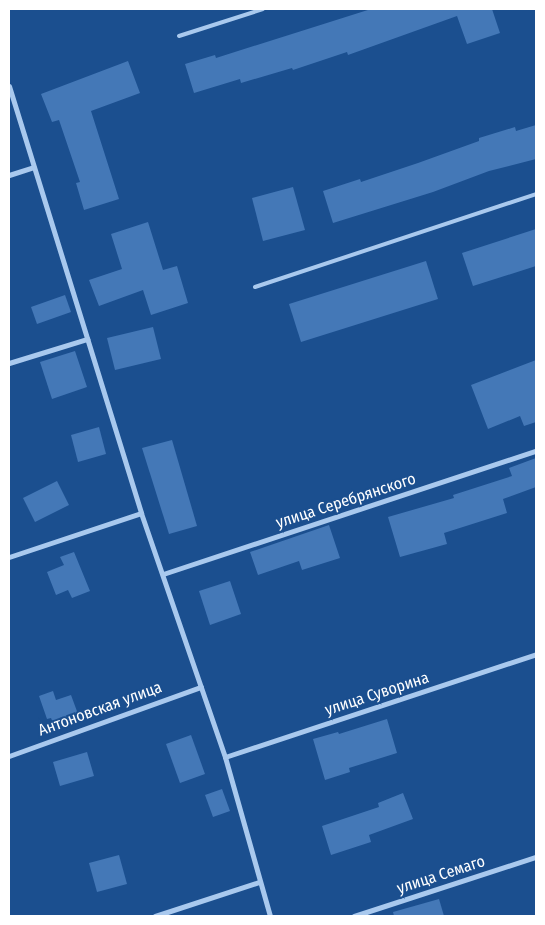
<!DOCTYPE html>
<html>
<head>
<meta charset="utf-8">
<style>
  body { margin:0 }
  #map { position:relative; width:545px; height:925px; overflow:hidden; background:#1b4f8f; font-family:"Fira Sans Condensed",sans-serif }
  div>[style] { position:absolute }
  .building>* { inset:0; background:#4478b7 }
  .lane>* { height:4px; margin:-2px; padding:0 2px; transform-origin:2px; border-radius:2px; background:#a9c9ee }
  .street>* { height:5px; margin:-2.5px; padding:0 2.5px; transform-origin:2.5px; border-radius:2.5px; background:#a9c9ee }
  span { translate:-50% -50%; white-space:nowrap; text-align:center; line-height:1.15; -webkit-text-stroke:4px #1b4f8f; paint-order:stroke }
  .street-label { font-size:16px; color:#fff }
  .frame { position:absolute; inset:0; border:10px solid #fff; pointer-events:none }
</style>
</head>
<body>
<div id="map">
  <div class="building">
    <i style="clip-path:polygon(371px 9px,492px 9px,500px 33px,467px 44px,457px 16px,348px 55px,347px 52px,293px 70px,292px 68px,241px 83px,240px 79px,194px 93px,185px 64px,215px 55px,216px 58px)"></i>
    <i style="clip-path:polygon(128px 61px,140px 93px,91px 111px,119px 199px,84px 210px,76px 183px,80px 182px,59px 120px,52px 122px,41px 94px)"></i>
    <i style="clip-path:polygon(536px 125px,536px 159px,489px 171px,433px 192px,333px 223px,323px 191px,360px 179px,361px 182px,418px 163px,479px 141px,479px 138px,515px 127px,516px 131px)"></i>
    <i style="clip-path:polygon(293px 187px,305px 230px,263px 241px,252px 198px)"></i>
    <i style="clip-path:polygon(148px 222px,163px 270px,177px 266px,188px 303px,151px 315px,143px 290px,99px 306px,89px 280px,122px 269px,111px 234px)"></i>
    <i style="clip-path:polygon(536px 229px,536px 266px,473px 286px,462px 253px)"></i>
    <i style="clip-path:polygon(426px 261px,438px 299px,301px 342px,289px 304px)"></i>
    <i style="clip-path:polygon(65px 295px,71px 312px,37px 324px,31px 307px)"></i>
    <i style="clip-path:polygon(153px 327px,161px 359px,115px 370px,107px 338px)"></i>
    <i style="clip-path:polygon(75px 351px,87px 387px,52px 399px,40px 362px)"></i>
    <i style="clip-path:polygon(536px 360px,536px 422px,524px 426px,520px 416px,488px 429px,471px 385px)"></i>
    <i style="clip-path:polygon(99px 427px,106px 454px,78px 462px,71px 435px)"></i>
    <i style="clip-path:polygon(172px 440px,197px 526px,169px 534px,142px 448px)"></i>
    <i style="clip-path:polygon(536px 458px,536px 487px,503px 499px,507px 513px,444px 533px,447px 544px,400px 557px,388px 517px,454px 498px,453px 495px,512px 476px,509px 468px)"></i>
    <i style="clip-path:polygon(57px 481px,69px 505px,35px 522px,23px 498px)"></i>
    <i style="clip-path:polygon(329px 525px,340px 558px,302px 570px,299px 561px,258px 575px,250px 552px)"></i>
    <i style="clip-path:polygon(74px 552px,90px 591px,72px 598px,68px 590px,56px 595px,47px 572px,64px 565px,60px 557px)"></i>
    <i style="clip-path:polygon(230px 581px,241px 614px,210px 625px,199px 591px)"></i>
    <i style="clip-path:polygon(53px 691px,56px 700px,71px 695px,78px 714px,53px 723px,51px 718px,47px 719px,39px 696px)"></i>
    <i style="clip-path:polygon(387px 719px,397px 753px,349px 768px,350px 772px,325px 780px,313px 739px,338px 732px,339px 734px)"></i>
    <i style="clip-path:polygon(191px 735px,205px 774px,180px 783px,166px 744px)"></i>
    <i style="clip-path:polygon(87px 752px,94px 776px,60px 786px,53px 762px)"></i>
    <i style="clip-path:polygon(222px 789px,230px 811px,213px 817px,205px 795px)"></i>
    <i style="clip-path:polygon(403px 793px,413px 819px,369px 835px,371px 842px,331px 855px,322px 826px,379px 807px,378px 803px)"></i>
    <i style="clip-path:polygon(119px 855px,127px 884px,97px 892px,89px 863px)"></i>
    <i style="clip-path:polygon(439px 899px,444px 916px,394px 916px,393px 912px)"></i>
  </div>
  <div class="lane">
    <i style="left:179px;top:36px;width:88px;rotate:-17.8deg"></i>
    <i style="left:255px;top:287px;width:296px;rotate:-18.3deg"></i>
  </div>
  <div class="street">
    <i style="left:9px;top:86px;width:447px;rotate:72.8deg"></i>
    <i style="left:141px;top:513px;width:258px;rotate:71deg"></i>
    <i style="left:225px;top:757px;width:165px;rotate:74.2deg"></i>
    <i style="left:9px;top:175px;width:25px;rotate:-18deg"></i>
    <i style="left:9px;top:363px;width:82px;rotate:-17.1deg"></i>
    <i style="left:9px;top:557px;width:139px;rotate:-18.4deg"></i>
    <i style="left:163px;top:574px;width:393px;rotate:-18.3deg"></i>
    <i style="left:9px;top:756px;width:204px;rotate:-19.8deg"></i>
    <i style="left:225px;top:757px;width:328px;rotate:-18.3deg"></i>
    <i style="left:155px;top:916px;width:109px;rotate:-18.1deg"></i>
    <i style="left:354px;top:916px;width:191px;rotate:-18deg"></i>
  </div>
  <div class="street-label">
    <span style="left:346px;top:501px;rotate:-18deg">улица Серебрянского</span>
    <span style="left:377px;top:694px;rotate:-18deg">улица Суворина</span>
    <span style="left:100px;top:709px;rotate:-20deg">Антоновская улица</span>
    <span style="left:441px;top:875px;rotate:-18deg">улица Семаго</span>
  </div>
  <div class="frame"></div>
</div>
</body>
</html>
